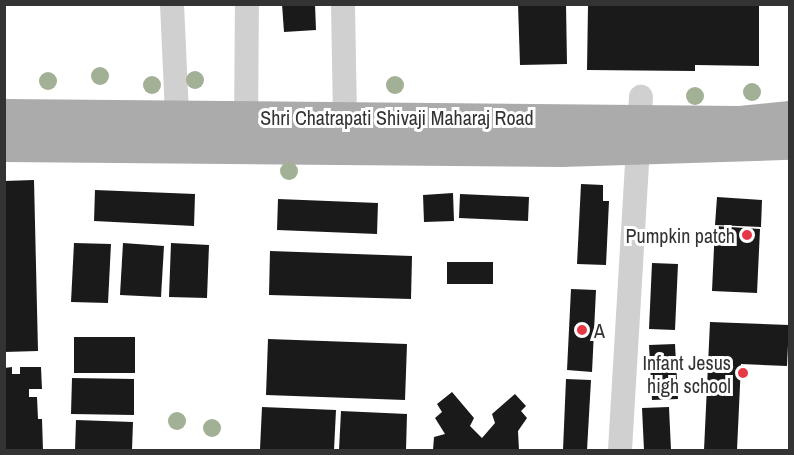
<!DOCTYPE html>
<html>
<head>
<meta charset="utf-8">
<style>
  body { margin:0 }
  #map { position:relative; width:794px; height:455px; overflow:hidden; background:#fff; font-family:"Archivo Narrow",sans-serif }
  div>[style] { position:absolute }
  .building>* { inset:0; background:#1a1a1a }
  .minor>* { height:24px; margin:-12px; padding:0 12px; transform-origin:12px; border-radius:12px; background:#d0d0d0 }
  .major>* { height:32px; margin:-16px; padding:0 16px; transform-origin:16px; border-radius:16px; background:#ababab }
  .trees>* { width:18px; height:18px; margin:-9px; border-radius:50%; background:#a2b095 }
  .dots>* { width:16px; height:16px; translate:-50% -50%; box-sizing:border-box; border:3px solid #fff; border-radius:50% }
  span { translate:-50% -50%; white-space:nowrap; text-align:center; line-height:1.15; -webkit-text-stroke:6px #fff; paint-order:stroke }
  .street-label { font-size:20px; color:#333 }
  .poi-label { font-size:20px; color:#333 }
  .right { translate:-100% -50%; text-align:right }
  .left { translate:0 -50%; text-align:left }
  .frame { position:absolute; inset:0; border:6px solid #333; pointer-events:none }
</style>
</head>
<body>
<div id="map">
  <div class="building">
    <i style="clip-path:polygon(282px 4px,315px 4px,316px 30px,284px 32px)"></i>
    <i style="clip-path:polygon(518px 4px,566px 4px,567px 64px,520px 65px)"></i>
    <i style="clip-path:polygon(588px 5px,759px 5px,759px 66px,695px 65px,695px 71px,587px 70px)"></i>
    <i style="clip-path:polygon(34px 180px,38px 351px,4px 352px,4px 181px)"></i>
    <i style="clip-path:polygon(581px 184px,603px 185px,603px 201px,609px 201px,606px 265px,577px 264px)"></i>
    <i style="clip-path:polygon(95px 190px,195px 194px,194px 226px,94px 221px)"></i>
    <i style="clip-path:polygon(453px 193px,454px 221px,424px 222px,423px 195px)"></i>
    <i style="clip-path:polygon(460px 194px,529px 197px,528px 221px,459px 218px)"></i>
    <i style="clip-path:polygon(717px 197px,762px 200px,761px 227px,715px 225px)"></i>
    <i style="clip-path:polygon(278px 199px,378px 203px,377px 234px,277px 230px)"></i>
    <i style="clip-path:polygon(715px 226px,760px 229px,757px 293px,712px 291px)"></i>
    <i style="clip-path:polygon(74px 243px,111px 244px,108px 303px,71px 302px)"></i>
    <i style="clip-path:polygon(123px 243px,164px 246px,161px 297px,120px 295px)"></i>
    <i style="clip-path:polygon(171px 243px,209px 245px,207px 298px,169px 297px)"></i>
    <i style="clip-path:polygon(270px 251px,412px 256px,411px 299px,269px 295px)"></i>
    <i style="clip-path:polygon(447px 262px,493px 262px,493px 284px,447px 284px)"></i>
    <i style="clip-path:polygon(652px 263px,678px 264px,675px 330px,649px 329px)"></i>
    <i style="clip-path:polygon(571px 289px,596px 290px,592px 372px,567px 370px)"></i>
    <i style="clip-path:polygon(710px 322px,789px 325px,787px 366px,741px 364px,737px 450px,704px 450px)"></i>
    <i style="clip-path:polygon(74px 337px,135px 337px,135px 373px,74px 373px)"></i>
    <i style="clip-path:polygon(268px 339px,407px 344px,405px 400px,266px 395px)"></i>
    <i style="clip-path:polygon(675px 344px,678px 399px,652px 400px,649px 345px)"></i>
    <i style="clip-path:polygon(12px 367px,12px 374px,20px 374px,20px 367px,41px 367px,42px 389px,29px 389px,29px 397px,37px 397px,38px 419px,42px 419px,43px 450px,4px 450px,4px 368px)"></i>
    <i style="clip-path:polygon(72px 378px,134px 379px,134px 415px,71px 414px)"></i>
    <i style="clip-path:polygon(566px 379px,591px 380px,587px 450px,563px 450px)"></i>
    <i style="clip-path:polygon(452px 392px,474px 418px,470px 426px,482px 438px,495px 423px,492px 414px,515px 394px,526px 406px,521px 411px,527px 418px,518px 431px,519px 450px,433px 450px,434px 437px,445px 434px,435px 418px,442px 412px,437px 404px)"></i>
    <i style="clip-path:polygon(262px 407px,336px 410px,334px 450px,260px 449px)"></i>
    <i style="clip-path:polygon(669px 407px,671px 450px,644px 450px,642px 408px)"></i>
    <i style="clip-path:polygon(341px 411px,407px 414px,406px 450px,339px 450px)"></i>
    <i style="clip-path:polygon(76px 420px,133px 422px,132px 450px,75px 450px)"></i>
  </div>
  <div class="minor">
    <i style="left:172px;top:4px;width:111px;rotate:87.4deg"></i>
    <i style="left:343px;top:4px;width:113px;rotate:89deg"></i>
    <i style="left:246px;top:135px;width:131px;rotate:-89.6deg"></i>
    <i style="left:620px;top:450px;width:354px;rotate:-86.6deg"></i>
  </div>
  <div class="major">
    <i style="left:4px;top:115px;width:736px;rotate:0.54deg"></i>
    <i style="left:740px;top:122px;width:50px;rotate:-5.7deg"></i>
    <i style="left:4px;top:146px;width:557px;rotate:0.51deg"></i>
    <i style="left:561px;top:151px;width:229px;rotate:-1.8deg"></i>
  </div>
  <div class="trees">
    <i style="left:100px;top:76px"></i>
    <i style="left:195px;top:80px"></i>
    <i style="left:48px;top:81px"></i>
    <i style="left:152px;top:85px"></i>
    <i style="left:395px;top:85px"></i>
    <i style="left:752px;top:92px"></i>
    <i style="left:695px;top:96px"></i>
    <i style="left:289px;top:171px"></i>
    <i style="left:177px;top:421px"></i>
    <i style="left:212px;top:428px"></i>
  </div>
  <div class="dots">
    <i style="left:747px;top:235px;background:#e63946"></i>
    <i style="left:582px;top:330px;background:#e63946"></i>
    <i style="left:743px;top:373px;background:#e63946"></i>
  </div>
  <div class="street-label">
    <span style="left:397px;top:117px">Shri Chatrapati Shivaji Maharaj Road</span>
  </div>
  <div class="poi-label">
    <span class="right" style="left:735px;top:235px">Pumpkin patch</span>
    <span class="left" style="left:594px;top:330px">A</span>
    <span class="right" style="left:731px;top:374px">Infant Jesus<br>high school</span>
  </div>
  <div class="frame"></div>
</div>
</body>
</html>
